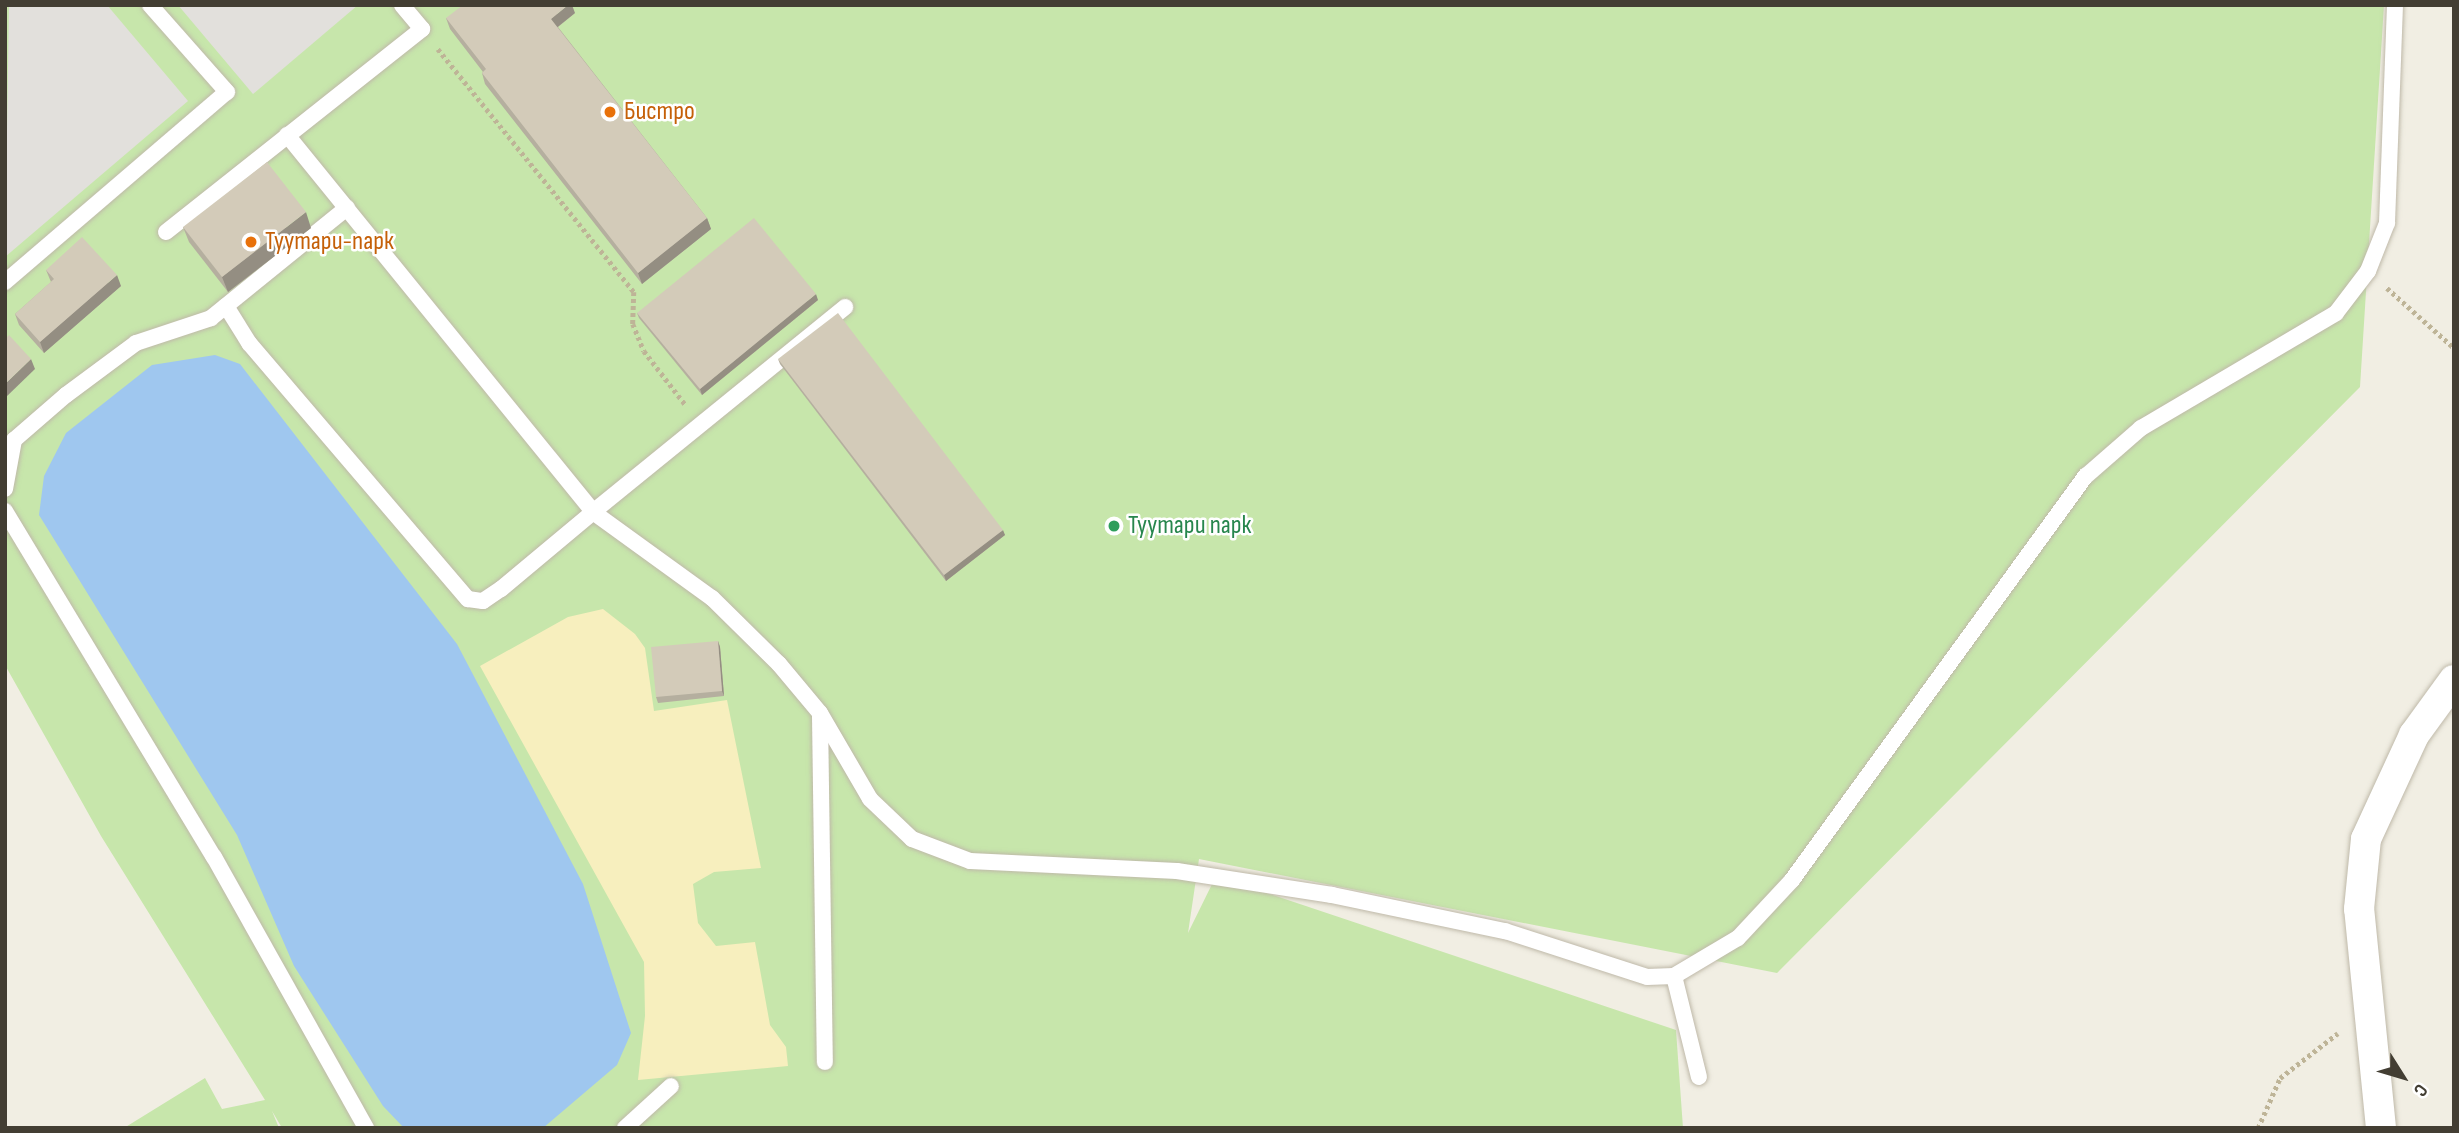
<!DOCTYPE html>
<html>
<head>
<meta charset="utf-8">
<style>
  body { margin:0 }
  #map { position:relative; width:2459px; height:1133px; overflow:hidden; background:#f1eee3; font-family:"Sofia Sans Condensed",sans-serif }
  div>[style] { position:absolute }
  .green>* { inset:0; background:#c7e6ab }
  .sand>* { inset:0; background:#f7efbe }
  .parking>* { inset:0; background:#e2e0dc }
  .water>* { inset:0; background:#9fc7ef }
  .path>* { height:4.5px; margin-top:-2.25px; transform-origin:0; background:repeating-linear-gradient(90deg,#beb497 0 3.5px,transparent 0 7px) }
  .roads { filter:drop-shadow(0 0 2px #bfb9a9) drop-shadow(0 0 2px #bfb9a9) }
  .service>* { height:16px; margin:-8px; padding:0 8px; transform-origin:8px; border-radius:8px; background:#fff }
  .minor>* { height:30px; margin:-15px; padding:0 15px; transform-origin:15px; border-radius:15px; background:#fff }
  .wall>* { inset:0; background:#b5af9f }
  .shaded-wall>* { inset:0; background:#948e82 }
  .building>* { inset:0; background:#d3cbb9 }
  .dots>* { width:19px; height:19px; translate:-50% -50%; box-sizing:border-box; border:4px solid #fff; border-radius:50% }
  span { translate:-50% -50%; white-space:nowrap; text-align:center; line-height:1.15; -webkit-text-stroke:5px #fff; paint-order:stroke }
  .food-label { font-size:26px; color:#c56008 }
  .left { translate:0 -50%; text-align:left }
  .leisure-label { font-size:26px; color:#27864d }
  .frame { position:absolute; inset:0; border:7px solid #433e33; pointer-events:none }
  .north { position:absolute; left:2368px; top:1042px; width:70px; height:70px; -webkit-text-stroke:5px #fff; paint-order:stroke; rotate:127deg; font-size:19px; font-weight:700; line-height:28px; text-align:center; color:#433e33 }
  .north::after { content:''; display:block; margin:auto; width:24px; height:32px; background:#433e33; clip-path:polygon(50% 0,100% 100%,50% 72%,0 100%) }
</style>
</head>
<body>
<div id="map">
  <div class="green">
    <i style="clip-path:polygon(5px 5px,2384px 5px,2360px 387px,1777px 973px,1199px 859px,1188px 933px,1216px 876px,1676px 1030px,1683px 1128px,282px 1128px,272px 1111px,279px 1128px,124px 1128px,205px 1078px,222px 1109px,265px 1100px,101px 836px,5px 665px)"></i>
  </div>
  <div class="sand">
    <i style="clip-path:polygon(603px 609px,635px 634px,645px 648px,654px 711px,727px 700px,761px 868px,714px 872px,693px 884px,698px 923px,716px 946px,755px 942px,770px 1025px,786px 1047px,788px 1066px,638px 1080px,645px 1016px,644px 962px,480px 666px,568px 617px)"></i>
  </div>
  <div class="parking">
    <i style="clip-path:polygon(9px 5px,107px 5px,188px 101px,5px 257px)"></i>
    <i style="clip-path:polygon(178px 5px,358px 5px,253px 94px)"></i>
  </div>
  <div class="water">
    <i style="clip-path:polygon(215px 355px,240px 364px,457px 644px,583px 884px,631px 1033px,617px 1065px,543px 1128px,404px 1128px,383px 1106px,294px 966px,237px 835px,39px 515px,44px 476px,66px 433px,152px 365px)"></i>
  </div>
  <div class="path">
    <i style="left:438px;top:49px;width:312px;rotate:51.1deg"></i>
    <i style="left:634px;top:292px;width:32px;rotate:92deg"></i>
    <i style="left:633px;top:324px;width:29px;rotate:68deg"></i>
    <i style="left:644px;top:351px;width:67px;rotate:52.3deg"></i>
    <i style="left:2387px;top:288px;width:90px;rotate:41.8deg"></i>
    <i style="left:2258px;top:1128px;width:55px;rotate:-66.3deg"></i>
    <i style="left:2280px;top:1078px;width:73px;rotate:-37.8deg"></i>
  </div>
  <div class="roads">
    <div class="service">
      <i style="left:287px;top:135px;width:486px;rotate:50.9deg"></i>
      <i style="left:593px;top:512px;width:325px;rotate:-39.1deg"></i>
      <i style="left:166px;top:232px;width:327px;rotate:-38.4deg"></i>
      <i style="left:422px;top:29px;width:31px;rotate:-130deg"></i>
      <i style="left:5px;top:282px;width:292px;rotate:-40.6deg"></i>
      <i style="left:227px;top:92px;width:116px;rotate:-131.5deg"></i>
      <i style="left:226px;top:306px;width:44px;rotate:58.1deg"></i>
      <i style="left:249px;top:343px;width:337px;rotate:49.5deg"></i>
      <i style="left:468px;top:599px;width:15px;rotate:8deg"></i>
      <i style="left:483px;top:601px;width:22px;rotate:-34deg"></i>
      <i style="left:501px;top:589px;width:120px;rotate:-39.9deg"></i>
      <i style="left:593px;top:512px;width:147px;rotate:35.9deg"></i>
      <i style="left:712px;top:598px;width:94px;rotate:44.6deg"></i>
      <i style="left:779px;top:664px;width:64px;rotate:50.1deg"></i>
      <i style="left:820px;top:713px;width:99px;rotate:59.8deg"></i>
      <i style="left:870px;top:799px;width:58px;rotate:43.6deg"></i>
      <i style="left:912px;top:839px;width:62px;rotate:20.8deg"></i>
      <i style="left:970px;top:861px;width:207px;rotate:2.8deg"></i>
      <i style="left:1177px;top:871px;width:157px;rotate:8.8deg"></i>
      <i style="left:1332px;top:895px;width:177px;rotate:11.8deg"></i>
      <i style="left:1505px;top:931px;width:149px;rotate:17.9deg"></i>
      <i style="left:1647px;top:977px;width:27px;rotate:-2deg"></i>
      <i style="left:1674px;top:976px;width:104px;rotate:76.1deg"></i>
      <i style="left:5px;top:489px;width:50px;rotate:-79.6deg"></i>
      <i style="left:14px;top:440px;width:69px;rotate:-40.9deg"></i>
      <i style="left:66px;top:395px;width:87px;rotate:-36.6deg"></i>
      <i style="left:136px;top:343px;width:79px;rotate:-18.4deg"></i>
      <i style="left:211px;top:318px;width:175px;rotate:-39deg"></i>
      <i style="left:5px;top:511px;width:404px;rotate:58.9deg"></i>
      <i style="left:214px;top:857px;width:311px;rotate:60.7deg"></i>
      <i style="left:820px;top:716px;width:346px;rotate:89.2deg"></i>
      <i style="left:1674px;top:976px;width:74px;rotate:-30.7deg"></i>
      <i style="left:1738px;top:938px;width:79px;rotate:-47deg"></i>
      <i style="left:1792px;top:880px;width:500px;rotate:-54deg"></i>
      <i style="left:2086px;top:476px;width:73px;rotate:-41.1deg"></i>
      <i style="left:2141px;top:428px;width:226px;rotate:-30.5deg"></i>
      <i style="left:2336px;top:313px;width:53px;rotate:-52.7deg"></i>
      <i style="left:2368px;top:271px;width:52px;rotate:-68.4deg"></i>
      <i style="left:2387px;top:223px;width:218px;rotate:-87.9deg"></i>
      <i style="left:625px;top:1128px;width:62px;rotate:-42.4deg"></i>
    </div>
    <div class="minor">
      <i style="left:2381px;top:1128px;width:220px;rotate:-95.7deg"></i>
      <i style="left:2359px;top:909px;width:70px;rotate:-84.3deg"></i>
      <i style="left:2366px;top:839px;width:115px;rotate:-65.2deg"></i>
      <i style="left:2414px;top:735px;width:68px;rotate:-54deg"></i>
    </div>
  </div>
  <div class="wall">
    <i style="clip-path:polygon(575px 13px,558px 27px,707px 218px,711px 229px,642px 284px,485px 84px,482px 73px,483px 72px,450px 29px,446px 18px)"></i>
    <i style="clip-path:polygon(183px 227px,311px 228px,228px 292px,189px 242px)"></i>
    <i style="clip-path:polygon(46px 270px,121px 286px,44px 353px,19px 325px,15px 314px,51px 282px)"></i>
    <i style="clip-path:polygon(818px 300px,702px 395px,639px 318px,637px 313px)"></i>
    <i style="clip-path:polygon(778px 359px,1005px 535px,946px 581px,780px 364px)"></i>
    <i style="clip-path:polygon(718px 641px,720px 647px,724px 696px,658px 703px,656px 697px)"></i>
  </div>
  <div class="shaded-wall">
    <i style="clip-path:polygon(568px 5px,572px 5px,575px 13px,555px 29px,551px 19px)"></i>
    <i style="clip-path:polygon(306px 212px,311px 228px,228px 292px,222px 277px)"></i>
    <i style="clip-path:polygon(707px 218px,711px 229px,642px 284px,638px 273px)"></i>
    <i style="clip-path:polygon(117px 275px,121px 286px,44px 353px,40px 342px)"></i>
    <i style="clip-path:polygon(816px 294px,818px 300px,702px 395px,700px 389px)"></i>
    <i style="clip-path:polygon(31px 359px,35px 369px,5px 398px,5px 384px)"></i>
    <i style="clip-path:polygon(1003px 530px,1005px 535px,946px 581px,944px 575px)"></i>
    <i style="clip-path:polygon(718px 641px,720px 647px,724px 696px,722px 691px)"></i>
  </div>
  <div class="building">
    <i style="clip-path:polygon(463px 5px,568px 5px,551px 19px,707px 218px,638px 273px,482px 73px,486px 69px,446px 18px)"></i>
    <i style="clip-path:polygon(267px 162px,306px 212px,222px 277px,183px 227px)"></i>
    <i style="clip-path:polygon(754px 218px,816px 294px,700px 389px,637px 313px)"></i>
    <i style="clip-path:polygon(82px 237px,117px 275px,40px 342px,15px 314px,54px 279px,46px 270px)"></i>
    <i style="clip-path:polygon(838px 313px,1003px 530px,944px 575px,778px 359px)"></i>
    <i style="clip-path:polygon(9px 335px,31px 359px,5px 384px,5px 339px)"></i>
    <i style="clip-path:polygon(718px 641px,722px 691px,656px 697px,651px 647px)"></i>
  </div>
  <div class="dots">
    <i style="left:610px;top:112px;background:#e8710a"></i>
    <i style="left:251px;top:242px;background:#e8710a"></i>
    <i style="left:1114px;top:526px;background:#2e9e5b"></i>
  </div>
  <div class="food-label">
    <span class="left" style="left:624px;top:112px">Бистро</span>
    <span class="left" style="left:265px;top:242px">Туутари-парк</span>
  </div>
  <div class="leisure-label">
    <span class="left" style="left:1128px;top:526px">Туутари парк</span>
  </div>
  <div class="frame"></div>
  <div class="north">С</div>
</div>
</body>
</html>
